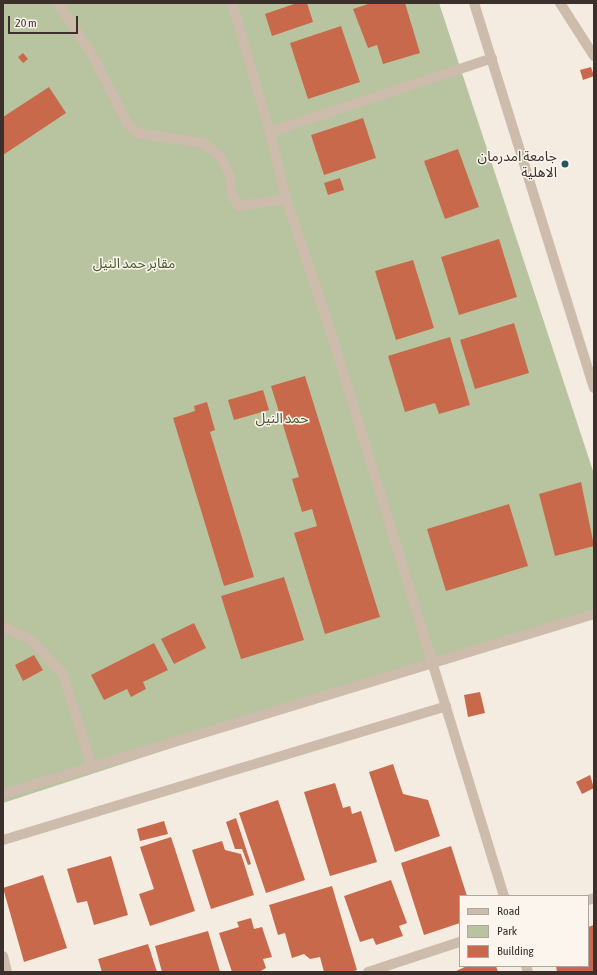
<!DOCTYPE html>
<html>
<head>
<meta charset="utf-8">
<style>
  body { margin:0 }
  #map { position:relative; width:597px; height:975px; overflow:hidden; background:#f4ebe1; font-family:"Asap Condensed","Noto Sans Arabic",sans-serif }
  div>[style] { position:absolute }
  .green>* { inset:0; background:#b8c4a0 }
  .building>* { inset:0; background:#c8694b }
  .minor>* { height:10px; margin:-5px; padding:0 5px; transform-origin:5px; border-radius:5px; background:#cdbbac }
  .dots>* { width:11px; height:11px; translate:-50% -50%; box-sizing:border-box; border:2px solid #fbf5ee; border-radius:50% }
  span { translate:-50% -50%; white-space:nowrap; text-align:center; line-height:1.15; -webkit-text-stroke:3px #fbf5ee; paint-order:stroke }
  .poi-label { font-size:14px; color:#3b302b }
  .right { translate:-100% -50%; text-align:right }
  .park-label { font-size:14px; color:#4a5a2e }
  .frame { position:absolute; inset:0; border:4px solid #3b302b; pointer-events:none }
  .legend { position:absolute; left:459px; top:895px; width:130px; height:72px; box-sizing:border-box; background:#fbf5ee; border:1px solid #aea6a0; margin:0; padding:5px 7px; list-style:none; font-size:12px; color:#3b302b }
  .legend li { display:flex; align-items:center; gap:8px; height:20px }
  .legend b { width:20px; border:1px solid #aea6a0 }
  .scale { position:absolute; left:8px; top:16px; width:70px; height:18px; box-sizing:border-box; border:2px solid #3b302b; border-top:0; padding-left:5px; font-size:12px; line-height:14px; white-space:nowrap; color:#3b302b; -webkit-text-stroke:3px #fbf5ee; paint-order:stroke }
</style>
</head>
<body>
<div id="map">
  <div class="green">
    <i style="clip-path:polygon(3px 3px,439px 3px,594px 474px,594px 610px,3px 803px)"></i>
  </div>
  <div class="building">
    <i style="clip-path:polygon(297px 3px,307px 3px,313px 22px,272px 36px,265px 14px)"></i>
    <i style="clip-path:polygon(371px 3px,405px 3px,420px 53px,383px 64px,377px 45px,368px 48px,353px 9px)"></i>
    <i style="clip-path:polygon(341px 26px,360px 82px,308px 99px,290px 43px)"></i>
    <i style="clip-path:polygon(23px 53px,28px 59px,23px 63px,18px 57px)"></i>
    <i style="clip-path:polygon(591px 67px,594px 76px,583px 80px,580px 70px)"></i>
    <i style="clip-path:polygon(49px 87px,66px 113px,3px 155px,3px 117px)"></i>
    <i style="clip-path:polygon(363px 118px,376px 158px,324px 175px,311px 135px)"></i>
    <i style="clip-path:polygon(458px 149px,479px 207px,445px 219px,424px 161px)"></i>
    <i style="clip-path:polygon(340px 178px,344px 190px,328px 195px,324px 183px)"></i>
    <i style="clip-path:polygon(499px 239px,517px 297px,459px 315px,441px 257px)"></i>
    <i style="clip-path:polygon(413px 260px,434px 328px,396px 340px,375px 271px)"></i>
    <i style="clip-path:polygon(514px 323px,529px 373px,475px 389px,460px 340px)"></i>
    <i style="clip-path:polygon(450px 337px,470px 405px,439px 414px,435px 403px,405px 412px,388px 356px)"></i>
    <i style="clip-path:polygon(305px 376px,380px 617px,325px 634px,294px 533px,317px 526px,312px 509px,302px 512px,292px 479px,299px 477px,271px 386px)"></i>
    <i style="clip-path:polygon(263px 390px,269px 410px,234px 420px,228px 400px)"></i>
    <i style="clip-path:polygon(207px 402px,215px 430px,210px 432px,254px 577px,224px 586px,173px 418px,195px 411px,194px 406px)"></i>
    <i style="clip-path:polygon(581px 482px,594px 546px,555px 556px,539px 494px)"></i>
    <i style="clip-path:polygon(509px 504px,528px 566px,446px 591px,427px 529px)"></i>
    <i style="clip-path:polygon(284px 577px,304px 640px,241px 659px,221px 596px)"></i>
    <i style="clip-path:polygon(194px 623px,206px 648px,174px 664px,161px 639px)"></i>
    <i style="clip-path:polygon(154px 643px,168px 670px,143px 682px,146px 689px,131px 697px,127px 689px,104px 700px,91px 675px)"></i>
    <i style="clip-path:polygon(34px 655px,43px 670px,23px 681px,15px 665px)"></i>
    <i style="clip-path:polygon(480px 692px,485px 713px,468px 717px,464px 695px)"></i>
    <i style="clip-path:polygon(393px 764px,403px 794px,428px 800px,440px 836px,395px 852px,369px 772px)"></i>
    <i style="clip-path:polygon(590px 775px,594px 788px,582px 794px,576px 782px)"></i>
    <i style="clip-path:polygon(335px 783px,343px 808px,350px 806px,352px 814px,361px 811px,377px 862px,330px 876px,304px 792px)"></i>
    <i style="clip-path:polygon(278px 800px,305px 880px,266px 893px,239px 813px)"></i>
    <i style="clip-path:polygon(236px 818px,251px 864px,248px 865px,242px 849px,235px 849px,226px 822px)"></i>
    <i style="clip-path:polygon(164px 821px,168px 834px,140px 841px,137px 829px)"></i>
    <i style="clip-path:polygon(171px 837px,195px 911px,150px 926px,139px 894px,154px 889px,140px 847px)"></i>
    <i style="clip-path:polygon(222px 841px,225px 850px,241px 854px,254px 895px,211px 909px,192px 850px)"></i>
    <i style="clip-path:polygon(451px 846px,467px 896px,460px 896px,460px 923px,424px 935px,401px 863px)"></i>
    <i style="clip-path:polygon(111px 856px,128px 915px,94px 925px,87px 901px,77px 903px,67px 869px)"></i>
    <i style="clip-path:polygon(43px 875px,67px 948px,24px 962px,3px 888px)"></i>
    <i style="clip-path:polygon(391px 880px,407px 923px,399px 926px,403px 936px,376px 945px,373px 938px,360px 942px,344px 896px)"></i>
    <i style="clip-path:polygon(332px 886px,357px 970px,351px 972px,324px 972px,320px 957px,310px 959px,304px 954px,292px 958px,285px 933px,278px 935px,269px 905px)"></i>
    <i style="clip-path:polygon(251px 918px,254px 929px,262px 927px,272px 957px,263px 959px,266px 968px,259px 972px,232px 972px,219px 933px,239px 927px,237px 922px)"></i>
    <i style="clip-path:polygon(594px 925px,594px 972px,557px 972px,556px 966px,588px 966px,588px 927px)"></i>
    <i style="clip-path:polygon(208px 931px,220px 972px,162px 972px,155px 946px)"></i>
    <i style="clip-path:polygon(148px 944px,157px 972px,102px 972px,98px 959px)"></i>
    <i style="clip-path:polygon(467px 966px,496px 966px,498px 972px,454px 972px)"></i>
  </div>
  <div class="minor">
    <i style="left:58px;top:3px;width:66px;rotate:56.8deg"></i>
    <i style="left:94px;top:58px;width:73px;rotate:63.1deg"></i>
    <i style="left:127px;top:123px;width:13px;rotate:48deg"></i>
    <i style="left:136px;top:133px;width:68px;rotate:8.5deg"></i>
    <i style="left:203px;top:143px;width:23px;rotate:38deg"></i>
    <i style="left:221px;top:157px;width:21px;rotate:65deg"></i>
    <i style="left:230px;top:176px;width:19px;rotate:84deg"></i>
    <i style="left:232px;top:195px;width:13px;rotate:58deg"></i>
    <i style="left:239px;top:206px;width:48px;rotate:-8.5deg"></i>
    <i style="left:232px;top:3px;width:134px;rotate:73.6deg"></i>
    <i style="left:270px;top:132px;width:69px;rotate:76.6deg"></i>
    <i style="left:286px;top:199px;width:131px;rotate:71.3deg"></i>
    <i style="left:328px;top:323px;width:599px;rotate:72.93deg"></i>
    <i style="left:474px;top:3px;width:403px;rotate:72.7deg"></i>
    <i style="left:560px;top:3px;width:63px;rotate:57.3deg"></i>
    <i style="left:270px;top:132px;width:234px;rotate:-18.4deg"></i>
    <i style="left:3px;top:627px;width:30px;rotate:24deg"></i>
    <i style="left:30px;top:639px;width:48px;rotate:46.7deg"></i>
    <i style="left:63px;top:674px;width:97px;rotate:72.7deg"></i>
    <i style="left:3px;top:794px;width:618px;rotate:-16.94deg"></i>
    <i style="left:3px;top:840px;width:463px;rotate:-16.8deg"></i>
    <i style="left:588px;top:900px;width:6px;rotate:-18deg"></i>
    <i style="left:3px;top:956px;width:16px;rotate:76deg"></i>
    <i style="left:526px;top:966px;width:6px;rotate:72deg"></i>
    <i style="left:368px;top:972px;width:97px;rotate:-18.1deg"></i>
  </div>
  <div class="dots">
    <i style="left:565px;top:164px;background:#1f5a5e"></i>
  </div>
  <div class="poi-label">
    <span class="right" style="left:557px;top:164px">جامعة امدرمان<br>الاهلية</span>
  </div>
  <div class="park-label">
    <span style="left:134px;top:263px">مقابر حمد النيل</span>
    <span style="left:282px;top:418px">حمد النيل</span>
  </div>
  <div class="frame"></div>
  <ul class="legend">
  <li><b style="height:5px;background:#cdbbac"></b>Road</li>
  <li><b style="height:11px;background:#b8c4a0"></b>Park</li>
  <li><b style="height:11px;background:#c8694b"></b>Building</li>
  </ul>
  <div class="scale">20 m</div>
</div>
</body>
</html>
